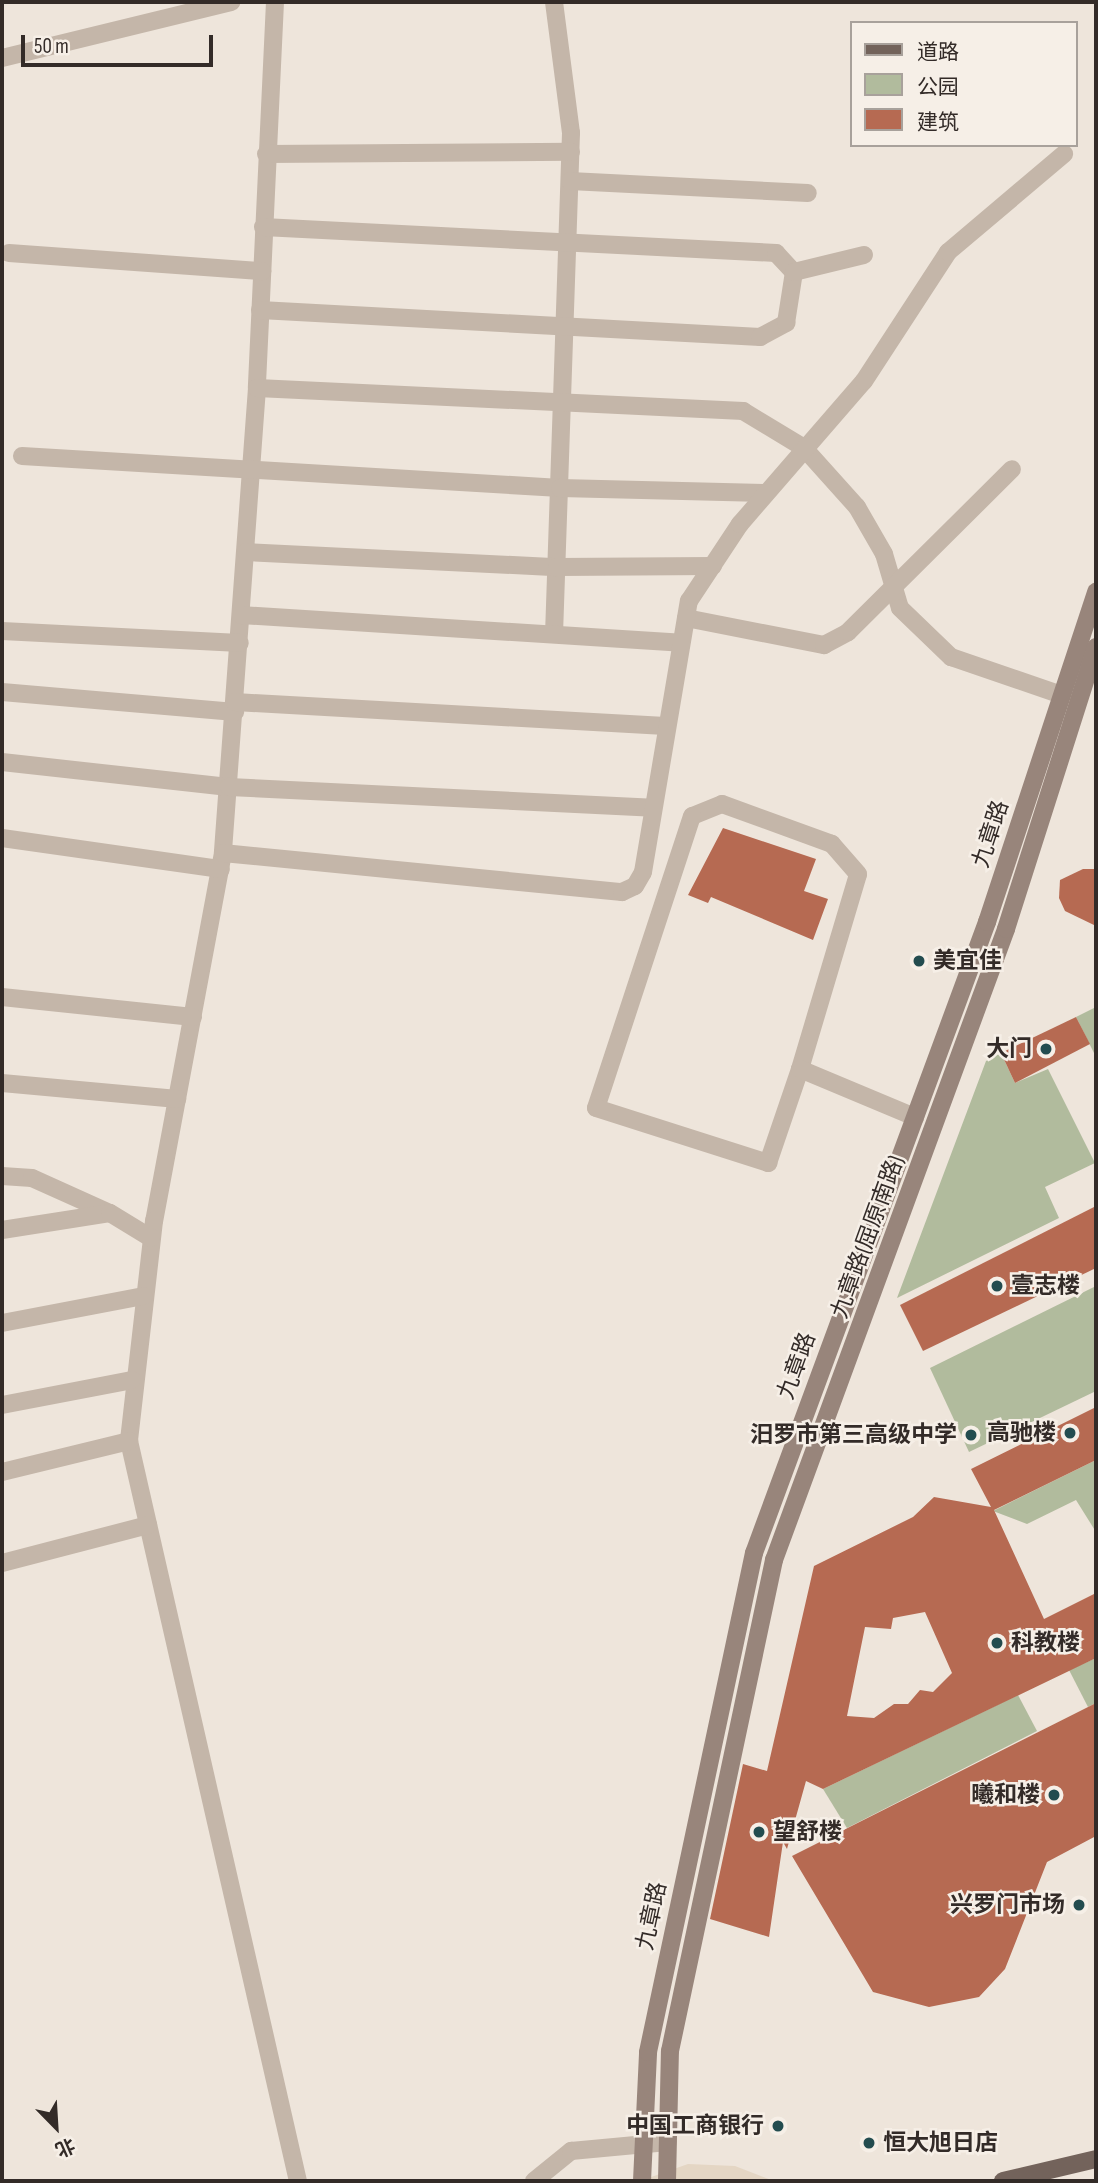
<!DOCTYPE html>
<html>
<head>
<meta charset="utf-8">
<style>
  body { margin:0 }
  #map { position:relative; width:1098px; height:2183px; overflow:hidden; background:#eee5db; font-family:"Sofia Sans Condensed","Noto Sans SC",sans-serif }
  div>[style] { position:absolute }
  .green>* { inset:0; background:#b1bb9d }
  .plaza>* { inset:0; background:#e4d6c4 }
  .building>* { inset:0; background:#b66a52 }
  .street>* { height:18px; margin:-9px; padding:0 9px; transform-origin:9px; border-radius:9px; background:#c4b6a9 }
  .secondary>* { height:18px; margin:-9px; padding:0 9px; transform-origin:9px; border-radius:9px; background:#98857b }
  .primary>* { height:18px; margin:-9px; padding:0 9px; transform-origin:9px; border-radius:9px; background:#73635b }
  .dots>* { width:19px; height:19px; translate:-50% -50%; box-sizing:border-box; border:4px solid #f6efe7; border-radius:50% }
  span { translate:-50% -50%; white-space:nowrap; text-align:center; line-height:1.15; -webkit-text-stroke:5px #f6efe7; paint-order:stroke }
  .street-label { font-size:23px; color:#332b28 }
  .poi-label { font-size:23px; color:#332b28; font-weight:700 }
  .left { translate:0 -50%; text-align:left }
  .right { translate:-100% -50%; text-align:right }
  .frame { position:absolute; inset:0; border:4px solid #332b28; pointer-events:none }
  .legend { position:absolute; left:850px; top:21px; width:228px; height:126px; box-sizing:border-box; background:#f6efe7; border:2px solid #a8a19b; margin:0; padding:9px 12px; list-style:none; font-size:21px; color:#332b28 }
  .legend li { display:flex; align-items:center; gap:14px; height:35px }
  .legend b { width:35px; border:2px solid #a8a19b }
  .north { position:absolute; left:21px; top:2092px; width:70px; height:70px; -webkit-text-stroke:5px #f6efe7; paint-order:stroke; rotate:156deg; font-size:19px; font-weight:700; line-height:28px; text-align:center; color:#332b28 }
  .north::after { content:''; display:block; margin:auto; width:24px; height:32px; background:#332b28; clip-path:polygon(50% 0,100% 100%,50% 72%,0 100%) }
  .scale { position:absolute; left:21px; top:35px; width:192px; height:32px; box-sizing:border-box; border:4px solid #332b28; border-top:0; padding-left:9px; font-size:21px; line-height:24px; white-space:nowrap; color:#332b28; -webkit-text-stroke:5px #f6efe7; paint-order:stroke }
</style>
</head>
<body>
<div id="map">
  <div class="green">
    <i style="clip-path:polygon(1096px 1007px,1096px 1057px,1076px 1017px)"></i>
    <i style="clip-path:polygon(1001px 1053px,1015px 1083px,1048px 1069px,1095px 1163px,1045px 1187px,1059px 1218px,897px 1298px,986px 1061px)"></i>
    <i style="clip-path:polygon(1096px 1286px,1096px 1391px,969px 1452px,930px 1368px)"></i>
    <i style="clip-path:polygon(1096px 1460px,1096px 1532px,1076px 1500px,1027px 1524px,993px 1511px)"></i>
    <i style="clip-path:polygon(1096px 1658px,1096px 1703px,1088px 1707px,1069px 1670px)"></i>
    <i style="clip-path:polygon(1018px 1695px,1037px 1731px,847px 1828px,823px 1789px)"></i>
  </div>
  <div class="plaza">
    <i style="clip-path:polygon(688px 2164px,735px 2166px,774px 2181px,640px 2181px)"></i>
  </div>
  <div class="building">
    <i style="clip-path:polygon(723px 828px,816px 859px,804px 891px,828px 899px,813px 940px,711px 897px,708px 903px,688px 895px)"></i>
    <i style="clip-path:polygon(1083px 869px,1096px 869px,1096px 926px,1065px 911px,1059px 898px,1060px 880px)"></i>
    <i style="clip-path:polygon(1076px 1017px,1090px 1044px,1015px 1083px,1001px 1053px)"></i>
    <i style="clip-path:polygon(1096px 1206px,1096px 1268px,923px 1351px,900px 1305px)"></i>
    <i style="clip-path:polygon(evenodd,1096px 1407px,1096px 1460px,994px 1510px,1044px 1619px,1096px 1593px,1096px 1658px,823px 1789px,806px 1781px,787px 1849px,783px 1842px,769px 1937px,710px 1919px,743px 1764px,767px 1771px,814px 1566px,913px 1517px,934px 1497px,991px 1507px,971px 1469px,1096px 1407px,925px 1612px,952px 1673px,933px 1692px,920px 1690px,908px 1704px,894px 1704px,874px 1718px,847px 1716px,865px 1627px,891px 1629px,893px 1618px,925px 1612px)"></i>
    <i style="clip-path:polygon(1096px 1703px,1096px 1836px,1047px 1862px,1005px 1969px,979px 1997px,929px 2007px,873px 1992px,792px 1856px)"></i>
  </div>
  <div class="street">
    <i style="left:275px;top:2px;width:386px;rotate:92.7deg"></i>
    <i style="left:257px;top:388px;width:466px;rotate:94.2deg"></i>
    <i style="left:223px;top:853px;width:374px;rotate:100.6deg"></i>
    <i style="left:154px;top:1221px;width:221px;rotate:96.5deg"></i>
    <i style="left:129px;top:1441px;width:759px;rotate:77.14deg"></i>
    <i style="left:554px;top:2px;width:132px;rotate:82.6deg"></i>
    <i style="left:571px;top:133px;width:501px;rotate:91.94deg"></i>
    <i style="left:2px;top:58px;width:236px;rotate:-13.7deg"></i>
    <i style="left:266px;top:154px;width:305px;rotate:-0.4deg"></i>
    <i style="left:570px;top:181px;width:238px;rotate:2.9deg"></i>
    <i style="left:263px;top:227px;width:514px;rotate:2.9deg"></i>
    <i style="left:776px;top:253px;width:26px;rotate:47deg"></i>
    <i style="left:9px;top:253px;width:254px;rotate:4.1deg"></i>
    <i style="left:260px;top:310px;width:501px;rotate:3.09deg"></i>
    <i style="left:760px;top:337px;width:30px;rotate:-28deg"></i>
    <i style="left:786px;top:323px;width:52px;rotate:-81.1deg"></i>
    <i style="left:794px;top:272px;width:72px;rotate:-13.7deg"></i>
    <i style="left:257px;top:388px;width:487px;rotate:2.7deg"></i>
    <i style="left:743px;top:411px;width:71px;rotate:31.2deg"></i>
    <i style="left:804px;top:448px;width:79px;rotate:48.1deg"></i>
    <i style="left:857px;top:507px;width:54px;rotate:60.1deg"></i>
    <i style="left:884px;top:554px;width:56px;rotate:73.5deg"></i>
    <i style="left:900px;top:608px;width:71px;rotate:43.9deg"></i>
    <i style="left:951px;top:657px;width:117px;rotate:18.9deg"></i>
    <i style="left:22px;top:456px;width:539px;rotate:3.4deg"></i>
    <i style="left:560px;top:488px;width:206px;rotate:1.4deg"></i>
    <i style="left:246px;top:552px;width:311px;rotate:2.8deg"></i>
    <i style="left:557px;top:567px;width:156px;rotate:-0.4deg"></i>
    <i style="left:241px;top:615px;width:441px;rotate:3.6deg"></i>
    <i style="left:686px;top:618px;width:141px;rotate:11.1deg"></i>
    <i style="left:824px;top:645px;width:27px;rotate:-28deg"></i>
    <i style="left:848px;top:632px;width:231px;rotate:-44.8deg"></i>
    <i style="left:2px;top:631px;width:238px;rotate:2.9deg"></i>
    <i style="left:2px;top:692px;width:234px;rotate:4.9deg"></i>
    <i style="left:235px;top:702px;width:431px;rotate:3.2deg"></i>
    <i style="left:2px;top:762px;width:228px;rotate:6.3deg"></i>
    <i style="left:229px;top:787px;width:424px;rotate:2.8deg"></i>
    <i style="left:2px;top:838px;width:221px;rotate:8.1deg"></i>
    <i style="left:223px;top:853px;width:401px;rotate:5.6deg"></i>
    <i style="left:622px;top:892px;width:14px;rotate:-25deg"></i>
    <i style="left:635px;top:886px;width:16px;rotate:-60deg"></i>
    <i style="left:643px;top:872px;width:275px;rotate:-80.4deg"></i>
    <i style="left:689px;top:601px;width:92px;rotate:-56.5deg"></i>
    <i style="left:740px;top:524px;width:189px;rotate:-49.1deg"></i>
    <i style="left:864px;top:381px;width:154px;rotate:-56.9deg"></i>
    <i style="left:948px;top:252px;width:152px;rotate:-40.2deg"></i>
    <i style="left:2px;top:997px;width:192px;rotate:6deg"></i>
    <i style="left:800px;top:1069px;width:203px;rotate:-73.4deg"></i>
    <i style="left:858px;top:874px;width:40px;rotate:-131deg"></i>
    <i style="left:832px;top:844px;width:117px;rotate:-160deg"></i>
    <i style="left:722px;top:804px;width:32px;rotate:158deg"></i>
    <i style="left:692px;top:816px;width:307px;rotate:108.2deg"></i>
    <i style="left:596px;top:1108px;width:181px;rotate:17.7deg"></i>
    <i style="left:768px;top:1163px;width:99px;rotate:-71.2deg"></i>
    <i style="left:800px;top:1069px;width:125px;rotate:22.7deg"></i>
    <i style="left:2px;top:1083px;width:176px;rotate:5.2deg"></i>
    <i style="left:2px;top:1176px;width:30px;rotate:4deg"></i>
    <i style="left:32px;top:1178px;width:85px;rotate:24.2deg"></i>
    <i style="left:2px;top:1230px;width:109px;rotate:-8.9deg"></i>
    <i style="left:110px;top:1213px;width:48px;rotate:31.4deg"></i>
    <i style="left:2px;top:1323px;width:144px;rotate:-10.8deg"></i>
    <i style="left:2px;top:1405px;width:132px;rotate:-10.9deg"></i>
    <i style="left:2px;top:1472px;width:131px;rotate:-13.7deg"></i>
    <i style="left:2px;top:1563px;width:151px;rotate:-14.6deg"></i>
    <i style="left:534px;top:2181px;width:48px;rotate:-39deg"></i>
    <i style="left:571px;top:2151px;width:97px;rotate:-5.3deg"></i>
  </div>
  <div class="secondary">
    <i style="left:642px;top:2181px;width:129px;rotate:-87.3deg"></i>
    <i style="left:648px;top:2052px;width:510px;rotate:-78.01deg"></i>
    <i style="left:754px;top:1553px;width:673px;rotate:-69.73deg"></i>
    <i style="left:987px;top:922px;width:348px;rotate:-71.7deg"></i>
    <i style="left:667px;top:2181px;width:130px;rotate:-88.7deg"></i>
    <i style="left:670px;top:2051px;width:502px;rotate:-78.04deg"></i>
    <i style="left:774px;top:1560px;width:672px;rotate:-69.81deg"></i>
    <i style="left:1006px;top:929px;width:296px;rotate:-72.3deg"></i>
  </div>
  <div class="primary">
    <i style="left:1003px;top:2181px;width:96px;rotate:-13.3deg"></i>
  </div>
  <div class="dots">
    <i style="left:919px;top:961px;background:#234c4f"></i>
    <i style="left:1046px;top:1049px;background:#234c4f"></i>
    <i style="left:997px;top:1286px;background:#234c4f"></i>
    <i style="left:1070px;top:1433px;background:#234c4f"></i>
    <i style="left:971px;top:1435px;background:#234c4f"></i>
    <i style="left:997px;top:1643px;background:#234c4f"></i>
    <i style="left:1054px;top:1795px;background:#234c4f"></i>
    <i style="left:759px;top:1832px;background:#234c4f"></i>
    <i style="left:1079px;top:1905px;background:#234c4f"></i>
    <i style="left:778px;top:2126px;background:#234c4f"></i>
    <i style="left:869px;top:2143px;background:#234c4f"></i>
  </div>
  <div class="street-label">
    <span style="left:991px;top:834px;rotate:-72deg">九章路</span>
    <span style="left:868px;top:1237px;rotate:-70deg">九章路(屈原南路)</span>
    <span style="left:797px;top:1366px;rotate:-70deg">九章路</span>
    <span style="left:652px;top:1916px;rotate:-78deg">九章路</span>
  </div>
  <div class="poi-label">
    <span class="left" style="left:933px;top:961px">美宜佳</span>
    <span class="right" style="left:1032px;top:1049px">大门</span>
    <span class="left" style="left:1011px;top:1286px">壹志楼</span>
    <span class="right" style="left:1056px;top:1433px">高驰楼</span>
    <span class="right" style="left:957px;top:1435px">汨罗市第三高级中学</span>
    <span class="left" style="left:1011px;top:1643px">科教楼</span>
    <span class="right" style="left:1040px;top:1795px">曦和楼</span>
    <span class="left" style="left:773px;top:1832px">望舒楼</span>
    <span class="right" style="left:1065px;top:1905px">兴罗门市场</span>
    <span class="right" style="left:764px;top:2126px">中国工商银行</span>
    <span class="left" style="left:883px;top:2143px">恒大旭日店</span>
  </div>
  <div class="frame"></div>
  <ul class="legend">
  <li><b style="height:9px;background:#73635b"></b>道路</li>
  <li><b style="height:19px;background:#b1bb9d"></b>公园</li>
  <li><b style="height:19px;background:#b66a52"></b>建筑</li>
  </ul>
  <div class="north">北</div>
  <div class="scale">50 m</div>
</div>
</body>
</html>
